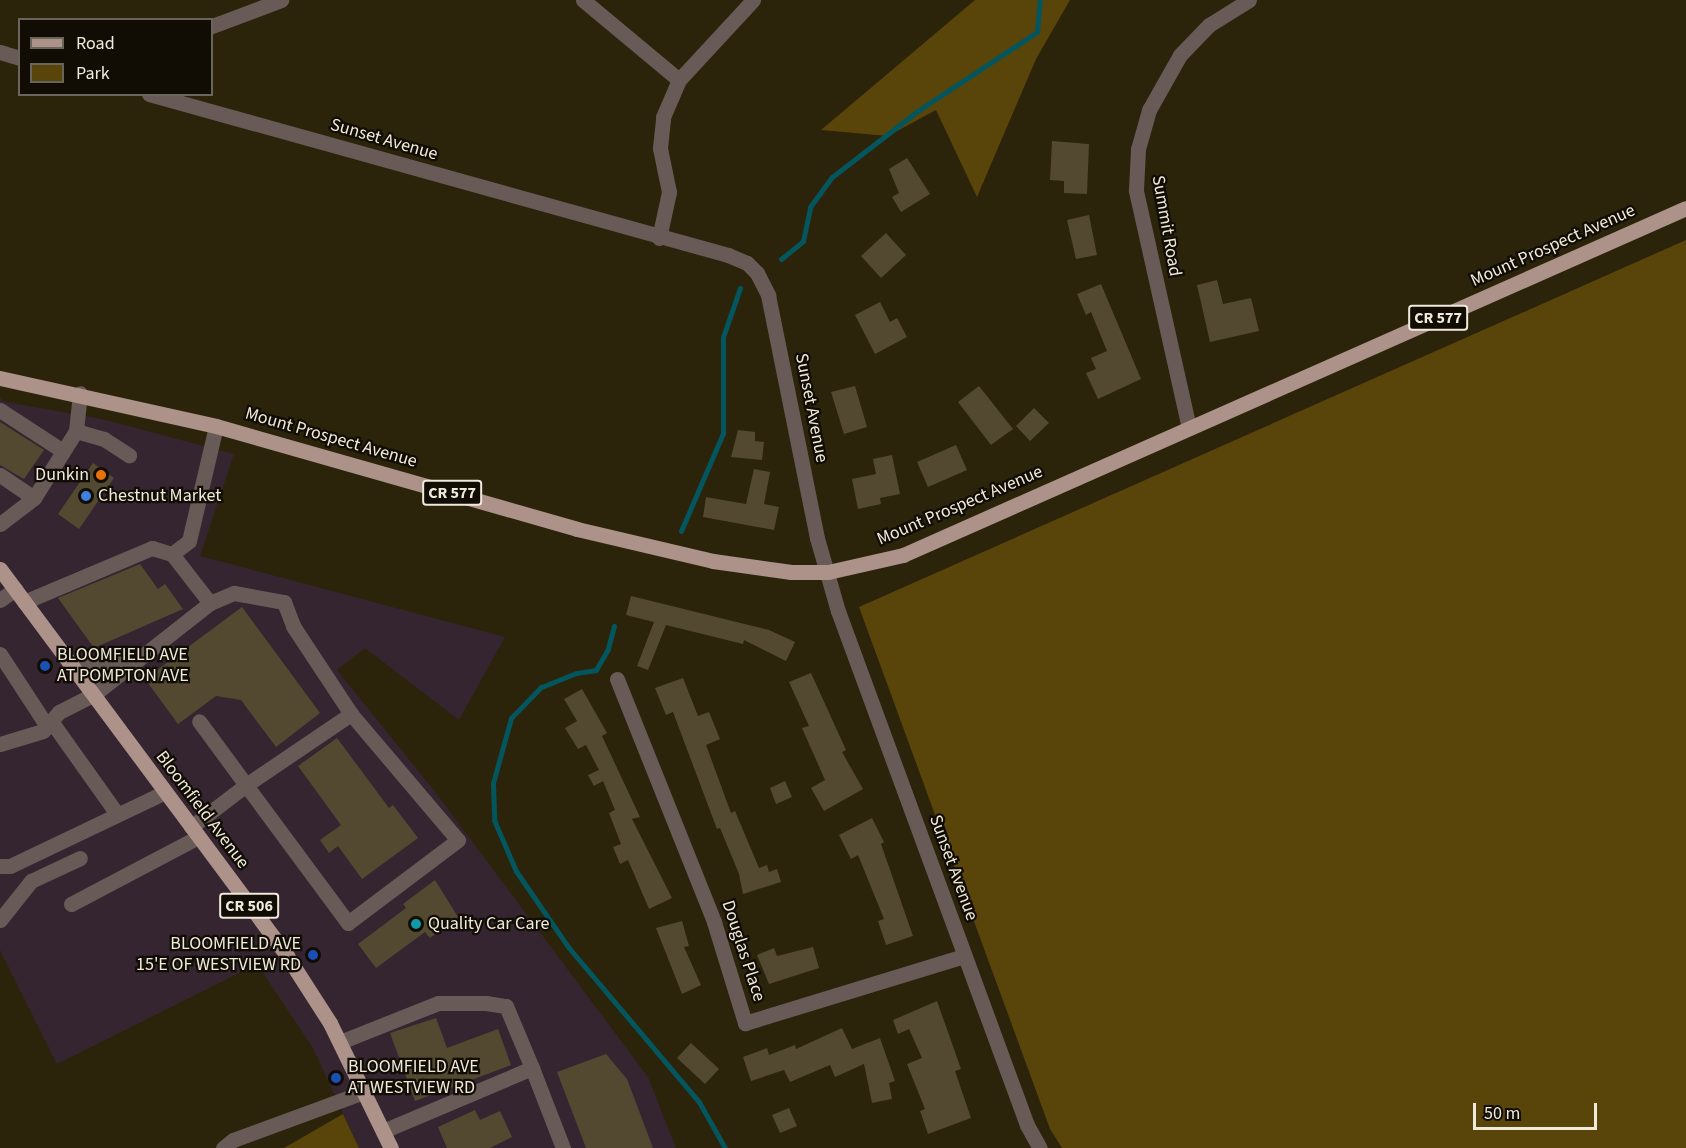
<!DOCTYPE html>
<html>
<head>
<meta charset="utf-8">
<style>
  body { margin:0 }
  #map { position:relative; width:1686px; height:1148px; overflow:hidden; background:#2c230b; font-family:"Source Sans 3",sans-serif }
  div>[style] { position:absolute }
  .commercial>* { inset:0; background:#352530 }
  .green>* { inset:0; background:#59450a }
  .stream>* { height:5px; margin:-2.5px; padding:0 2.5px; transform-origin:2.5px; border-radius:2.5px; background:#03565e }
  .building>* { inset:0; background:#534931 }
  .minor>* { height:15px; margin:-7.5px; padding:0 7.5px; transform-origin:7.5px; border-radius:7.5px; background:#685b57 }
  .major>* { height:15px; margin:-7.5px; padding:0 7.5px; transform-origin:7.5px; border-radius:7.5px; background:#ac9289 }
  .dots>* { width:16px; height:16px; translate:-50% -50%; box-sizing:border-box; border:3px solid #110d04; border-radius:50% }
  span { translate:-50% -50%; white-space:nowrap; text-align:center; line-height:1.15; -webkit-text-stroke:4.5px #110d04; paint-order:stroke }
  .shield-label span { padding:2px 4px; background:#110d04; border:2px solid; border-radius:4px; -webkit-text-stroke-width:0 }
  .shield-label { font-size:16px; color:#f0eadc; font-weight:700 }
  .street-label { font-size:18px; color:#f0eadc }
  .poi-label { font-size:18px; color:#f0eadc }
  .right { translate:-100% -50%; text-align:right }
  .left { translate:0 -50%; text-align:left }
  .legend { position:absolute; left:18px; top:18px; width:195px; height:78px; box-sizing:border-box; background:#110d04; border:2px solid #6a655a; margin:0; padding:8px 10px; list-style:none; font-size:18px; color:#f0eadc }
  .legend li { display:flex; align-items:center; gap:12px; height:30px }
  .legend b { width:30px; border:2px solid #6a655a }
  .scale { position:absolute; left:1473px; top:1103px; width:124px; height:27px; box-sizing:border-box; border:3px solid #f0eadc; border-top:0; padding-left:8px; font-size:18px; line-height:21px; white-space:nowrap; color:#f0eadc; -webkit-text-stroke:4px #110d04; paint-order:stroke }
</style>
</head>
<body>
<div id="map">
  <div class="commercial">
    <i style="clip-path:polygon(0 397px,2px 401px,106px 420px,234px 454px,200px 556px,505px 637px,459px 720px,365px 648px,337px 670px,436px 793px,648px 1077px,676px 1148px,359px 1148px,313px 1048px,257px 964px,57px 1064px,0 950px)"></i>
  </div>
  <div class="green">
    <i style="clip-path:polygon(975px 0,1070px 0,1036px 59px,977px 197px,936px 110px,888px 136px,821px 130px)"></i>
    <i style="clip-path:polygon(1686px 240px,1686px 1148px,1062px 1148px,1050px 1129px,859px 607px)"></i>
    <i style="clip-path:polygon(343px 1114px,359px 1148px,284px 1148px)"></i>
  </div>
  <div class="stream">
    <i style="left:781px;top:259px;width:28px;rotate:-39deg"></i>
    <i style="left:803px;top:241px;width:35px;rotate:-78deg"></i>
    <i style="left:810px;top:207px;width:37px;rotate:-54deg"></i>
    <i style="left:832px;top:177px;width:106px;rotate:-37.7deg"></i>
    <i style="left:916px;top:112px;width:145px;rotate:-33.5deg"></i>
    <i style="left:1037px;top:32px;width:32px;rotate:-85deg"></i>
    <i style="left:681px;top:531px;width:107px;rotate:-66.8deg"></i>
    <i style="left:723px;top:433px;width:96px;rotate:-90deg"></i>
    <i style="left:723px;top:337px;width:52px;rotate:-70.9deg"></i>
    <i style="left:614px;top:626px;width:24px;rotate:105deg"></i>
    <i style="left:608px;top:649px;width:24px;rotate:120deg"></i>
    <i style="left:596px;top:670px;width:20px;rotate:171deg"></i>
    <i style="left:576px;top:673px;width:38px;rotate:158deg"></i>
    <i style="left:541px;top:687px;width:43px;rotate:134.1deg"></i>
    <i style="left:511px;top:718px;width:67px;rotate:105.5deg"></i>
    <i style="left:493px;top:783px;width:37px;rotate:88deg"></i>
    <i style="left:494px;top:820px;width:56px;rotate:66.7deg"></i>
    <i style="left:516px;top:871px;width:93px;rotate:55.5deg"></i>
    <i style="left:569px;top:948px;width:202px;rotate:49.8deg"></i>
    <i style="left:699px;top:1102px;width:53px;rotate:60.5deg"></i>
  </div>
  <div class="building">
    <i style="clip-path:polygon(1052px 141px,1089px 144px,1087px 194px,1064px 193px,1064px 181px,1050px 180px)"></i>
    <i style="clip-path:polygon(907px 158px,930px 194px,901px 212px,892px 197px,899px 193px,889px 169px)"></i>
    <i style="clip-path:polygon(1089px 215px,1097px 255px,1076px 259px,1067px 220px)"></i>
    <i style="clip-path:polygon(886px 233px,906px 255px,881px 278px,861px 256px)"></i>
    <i style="clip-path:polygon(1217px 280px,1223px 304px,1251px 298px,1259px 331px,1210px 342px,1197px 285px)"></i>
    <i style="clip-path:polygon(1101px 284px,1141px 379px,1098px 399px,1086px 373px,1096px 369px,1091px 358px,1107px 351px,1091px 312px,1086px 315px,1077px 294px)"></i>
    <i style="clip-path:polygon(880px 302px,890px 322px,897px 318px,907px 337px,875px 354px,855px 315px)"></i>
    <i style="clip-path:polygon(855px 386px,867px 427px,844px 434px,831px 392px)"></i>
    <i style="clip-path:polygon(979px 386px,1013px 429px,991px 445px,958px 402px)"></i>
    <i style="clip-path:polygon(1034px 408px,1049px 423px,1030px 441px,1016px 426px)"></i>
    <i style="clip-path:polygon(0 422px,44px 450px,24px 479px,0 465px)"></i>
    <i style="clip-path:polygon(738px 430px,755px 432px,755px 441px,764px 442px,762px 460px,731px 457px)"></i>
    <i style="clip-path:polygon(956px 445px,967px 470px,928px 487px,917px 462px)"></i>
    <i style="clip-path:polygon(892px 455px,900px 494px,880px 498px,881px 504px,858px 509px,852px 479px,876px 474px,873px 459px)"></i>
    <i style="clip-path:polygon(93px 463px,114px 478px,79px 529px,58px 514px)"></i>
    <i style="clip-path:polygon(754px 469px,770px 472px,764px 504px,779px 507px,774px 530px,703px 517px,706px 497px,746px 504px)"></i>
    <i style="clip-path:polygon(140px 564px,158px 589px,165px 584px,183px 609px,94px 648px,58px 598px)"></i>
    <i style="clip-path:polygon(631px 596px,769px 630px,795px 642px,786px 661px,744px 640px,743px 644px,666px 625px,648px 670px,637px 666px,654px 622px,626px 615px)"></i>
    <i style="clip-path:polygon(242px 607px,320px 713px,276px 747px,241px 700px,216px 696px,178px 724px,145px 679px)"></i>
    <i style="clip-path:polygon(811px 673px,846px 750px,842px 752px,863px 789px,824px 811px,811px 788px,825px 780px,802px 728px,809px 726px,789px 682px)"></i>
    <i style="clip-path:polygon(683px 678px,698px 716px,709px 712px,720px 739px,706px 745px,731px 813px,735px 811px,759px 868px,767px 865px,769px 872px,777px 869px,781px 882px,743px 894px,739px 874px,720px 828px,717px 829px,673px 712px,666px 715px,655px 688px)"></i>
    <i style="clip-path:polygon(582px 689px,607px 733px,602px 736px,640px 817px,632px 819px,672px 898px,649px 909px,628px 860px,620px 864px,613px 847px,621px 844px,609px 813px,615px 810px,603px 781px,594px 786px,588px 775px,599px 770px,586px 745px,578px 749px,565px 728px,577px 721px,564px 699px)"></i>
    <i style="clip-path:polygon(337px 738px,389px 808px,393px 805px,418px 838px,362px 879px,338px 846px,329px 853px,320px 840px,341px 825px,298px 766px)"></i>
    <i style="clip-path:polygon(785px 781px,792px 797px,776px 804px,770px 788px)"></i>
    <i style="clip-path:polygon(872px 818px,884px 842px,881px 844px,913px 936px,886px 945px,878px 921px,884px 919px,858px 855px,851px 859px,839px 835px)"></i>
    <i style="clip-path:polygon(435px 880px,458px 917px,430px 938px,425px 932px,376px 968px,358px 944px,406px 908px,403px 904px)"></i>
    <i style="clip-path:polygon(682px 921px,689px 946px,684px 947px,701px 985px,682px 994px,656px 928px)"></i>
    <i style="clip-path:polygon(813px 947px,819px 968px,769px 984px,757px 955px,774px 948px,777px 956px)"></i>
    <i style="clip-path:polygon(937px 1001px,961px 1069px,955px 1071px,971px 1118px,928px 1134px,920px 1111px,925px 1109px,907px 1064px,922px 1058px,909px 1029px,898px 1034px,893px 1020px)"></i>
    <i style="clip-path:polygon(436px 1018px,447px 1048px,498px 1029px,511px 1065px,415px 1101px,390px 1033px)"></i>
    <i style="clip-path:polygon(842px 1028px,852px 1049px,880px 1038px,895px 1081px,889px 1083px,892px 1099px,872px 1103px,864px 1064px,835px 1077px,830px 1065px,790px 1082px,784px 1070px,751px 1081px,743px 1057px,767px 1048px,769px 1055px,795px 1045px,796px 1049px)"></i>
    <i style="clip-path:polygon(691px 1043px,719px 1069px,705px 1084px,677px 1058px)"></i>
    <i style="clip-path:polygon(606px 1054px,627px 1079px,653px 1148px,586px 1148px,557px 1072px)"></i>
    <i style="clip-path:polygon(789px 1108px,797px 1126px,780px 1133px,772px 1115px)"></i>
    <i style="clip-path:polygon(475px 1110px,480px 1120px,500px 1111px,512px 1137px,490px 1148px,447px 1148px,438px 1127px)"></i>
  </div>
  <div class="minor">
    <i style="left:583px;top:0;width:125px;rotate:39.8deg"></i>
    <i style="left:212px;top:26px;width:74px;rotate:-20.6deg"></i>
    <i style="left:0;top:52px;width:21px;rotate:17deg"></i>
    <i style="left:149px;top:94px;width:601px;rotate:15.54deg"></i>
    <i style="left:728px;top:255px;width:21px;rotate:23deg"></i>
    <i style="left:747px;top:263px;width:14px;rotate:45deg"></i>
    <i style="left:757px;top:273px;width:25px;rotate:63deg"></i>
    <i style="left:768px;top:295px;width:248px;rotate:78.6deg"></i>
    <i style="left:817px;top:538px;width:76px;rotate:74deg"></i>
    <i style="left:838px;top:611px;width:548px;rotate:69.81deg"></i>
    <i style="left:1027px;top:1125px;width:26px;rotate:61deg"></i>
    <i style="left:659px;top:238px;width:47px;rotate:-77.7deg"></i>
    <i style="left:669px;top:192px;width:45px;rotate:-101.6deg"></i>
    <i style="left:660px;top:148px;width:31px;rotate:-84deg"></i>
    <i style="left:663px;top:117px;width:40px;rotate:-66.6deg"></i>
    <i style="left:679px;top:80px;width:109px;rotate:-47.2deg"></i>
    <i style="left:0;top:410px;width:75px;rotate:33.1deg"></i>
    <i style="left:1189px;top:428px;width:244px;rotate:-102.6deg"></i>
    <i style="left:1136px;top:190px;width:41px;rotate:-87.2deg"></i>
    <i style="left:1138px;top:149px;width:41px;rotate:-74.2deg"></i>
    <i style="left:1149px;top:110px;width:63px;rotate:-60.6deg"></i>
    <i style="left:1180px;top:55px;width:42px;rotate:-46deg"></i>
    <i style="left:1209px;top:25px;width:47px;rotate:-32deg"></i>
    <i style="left:76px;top:431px;width:29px;rotate:16deg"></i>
    <i style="left:104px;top:439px;width:30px;rotate:33deg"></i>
    <i style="left:0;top:475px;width:41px;rotate:34.1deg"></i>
    <i style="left:0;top:524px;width:43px;rotate:-37.4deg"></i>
    <i style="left:34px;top:498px;width:79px;rotate:-57.9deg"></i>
    <i style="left:76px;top:431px;width:38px;rotate:-84deg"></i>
    <i style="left:172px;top:554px;width:62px;rotate:52.2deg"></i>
    <i style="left:0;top:600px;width:19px;rotate:-36deg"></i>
    <i style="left:24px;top:602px;width:139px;rotate:-22.9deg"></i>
    <i style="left:152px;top:548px;width:21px;rotate:17deg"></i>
    <i style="left:172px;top:554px;width:21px;rotate:-37deg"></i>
    <i style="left:189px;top:541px;width:118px;rotate:-76.8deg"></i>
    <i style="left:0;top:654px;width:86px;rotate:56.9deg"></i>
    <i style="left:69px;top:663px;width:33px;rotate:2deg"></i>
    <i style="left:102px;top:664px;width:32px;rotate:-9deg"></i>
    <i style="left:617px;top:679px;width:262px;rotate:68.2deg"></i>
    <i style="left:714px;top:922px;width:106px;rotate:72.9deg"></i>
    <i style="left:745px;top:1023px;width:229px;rotate:-17deg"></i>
    <i style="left:51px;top:721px;width:114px;rotate:54.6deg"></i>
    <i style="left:0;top:744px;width:45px;rotate:-16.8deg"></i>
    <i style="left:43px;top:731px;width:25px;rotate:-50deg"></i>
    <i style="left:59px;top:712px;width:38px;rotate:-27deg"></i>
    <i style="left:93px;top:695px;width:149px;rotate:-38.2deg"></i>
    <i style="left:210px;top:603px;width:26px;rotate:-23deg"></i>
    <i style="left:234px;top:593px;width:51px;rotate:10.2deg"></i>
    <i style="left:284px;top:602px;width:26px;rotate:69deg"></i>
    <i style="left:293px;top:626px;width:105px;rotate:56.6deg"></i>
    <i style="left:191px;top:827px;width:69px;rotate:-37.4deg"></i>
    <i style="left:246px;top:785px;width:127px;rotate:-34.1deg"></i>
    <i style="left:351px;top:714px;width:165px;rotate:49.7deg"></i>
    <i style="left:458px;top:840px;width:138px;rotate:143deg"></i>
    <i style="left:348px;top:923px;width:172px;rotate:-126.5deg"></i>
    <i style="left:246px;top:785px;width:79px;rotate:-126.3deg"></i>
    <i style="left:0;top:866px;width:10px"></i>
    <i style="left:10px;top:866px;width:172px;rotate:-25.5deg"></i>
    <i style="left:71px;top:904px;width:144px;rotate:-27.8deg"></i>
    <i style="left:0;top:920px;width:50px;rotate:-51.5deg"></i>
    <i style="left:31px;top:881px;width:54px;rotate:-25.1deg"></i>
    <i style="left:340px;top:1042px;width:105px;rotate:-21.7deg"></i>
    <i style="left:438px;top:1003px;width:48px"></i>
    <i style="left:486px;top:1003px;width:20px;rotate:9deg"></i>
    <i style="left:506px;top:1006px;width:67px;rotate:67.2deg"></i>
    <i style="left:383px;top:1131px;width:162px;rotate:-22.9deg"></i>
    <i style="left:532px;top:1068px;width:86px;rotate:68.8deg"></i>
    <i style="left:223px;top:1148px;width:13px;rotate:-39deg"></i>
    <i style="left:233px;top:1140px;width:142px;rotate:-20.2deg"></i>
  </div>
  <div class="major">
    <i style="left:0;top:378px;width:221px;rotate:12.5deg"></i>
    <i style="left:216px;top:426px;width:375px;rotate:15.9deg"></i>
    <i style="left:577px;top:529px;width:140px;rotate:13.2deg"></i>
    <i style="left:713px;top:561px;width:79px;rotate:8deg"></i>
    <i style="left:791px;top:572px;width:37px"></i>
    <i style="left:828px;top:572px;width:77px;rotate:-12.8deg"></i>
    <i style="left:903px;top:555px;width:856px;rotate:-23.9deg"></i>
    <i style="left:0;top:569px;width:482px;rotate:53.4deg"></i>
    <i style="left:287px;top:956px;width:80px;rotate:57.3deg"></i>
    <i style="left:330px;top:1023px;width:139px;rotate:64deg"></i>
  </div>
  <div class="dots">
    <i style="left:101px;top:475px;background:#e8710a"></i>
    <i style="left:86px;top:496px;background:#3f7fe0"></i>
    <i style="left:45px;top:666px;background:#1a4fb4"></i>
    <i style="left:416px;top:924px;background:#0f9aa8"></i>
    <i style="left:313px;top:955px;background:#1a4fb4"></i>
    <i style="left:336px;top:1078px;background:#1a4fb4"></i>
  </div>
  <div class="shield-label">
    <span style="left:1438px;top:318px">CR 577</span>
    <span style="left:452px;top:493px">CR 577</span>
    <span style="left:249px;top:906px">CR 506</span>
  </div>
  <div class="street-label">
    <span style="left:384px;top:140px;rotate:16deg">Sunset Avenue</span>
    <span style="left:1166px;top:226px;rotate:80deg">Summit Road</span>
    <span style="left:1553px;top:246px;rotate:-24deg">Mount Prospect Avenue</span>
    <span style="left:811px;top:408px;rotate:79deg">Sunset Avenue</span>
    <span style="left:331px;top:438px;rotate:16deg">Mount Prospect Avenue</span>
    <span style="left:960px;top:506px;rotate:-23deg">Mount Prospect Avenue</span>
    <span style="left:202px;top:810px;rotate:53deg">Bloomfield Avenue</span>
    <span style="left:953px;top:868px;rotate:70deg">Sunset Avenue</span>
    <span style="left:743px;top:951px;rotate:72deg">Douglas Place</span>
  </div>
  <div class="poi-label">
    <span class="right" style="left:89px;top:475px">Dunkin</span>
    <span class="left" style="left:98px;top:496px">Chestnut Market</span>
    <span class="left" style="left:57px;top:666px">BLOOMFIELD AVE<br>AT POMPTON AVE</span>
    <span class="left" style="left:428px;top:924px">Quality Car Care</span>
    <span class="right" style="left:301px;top:955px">BLOOMFIELD AVE<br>15'E OF WESTVIEW RD</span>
    <span class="left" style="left:348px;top:1078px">BLOOMFIELD AVE<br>AT WESTVIEW RD</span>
  </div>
  <ul class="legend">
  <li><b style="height:8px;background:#ac9289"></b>Road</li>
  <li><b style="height:16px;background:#59450a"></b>Park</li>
  </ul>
  <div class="scale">50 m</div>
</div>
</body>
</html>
